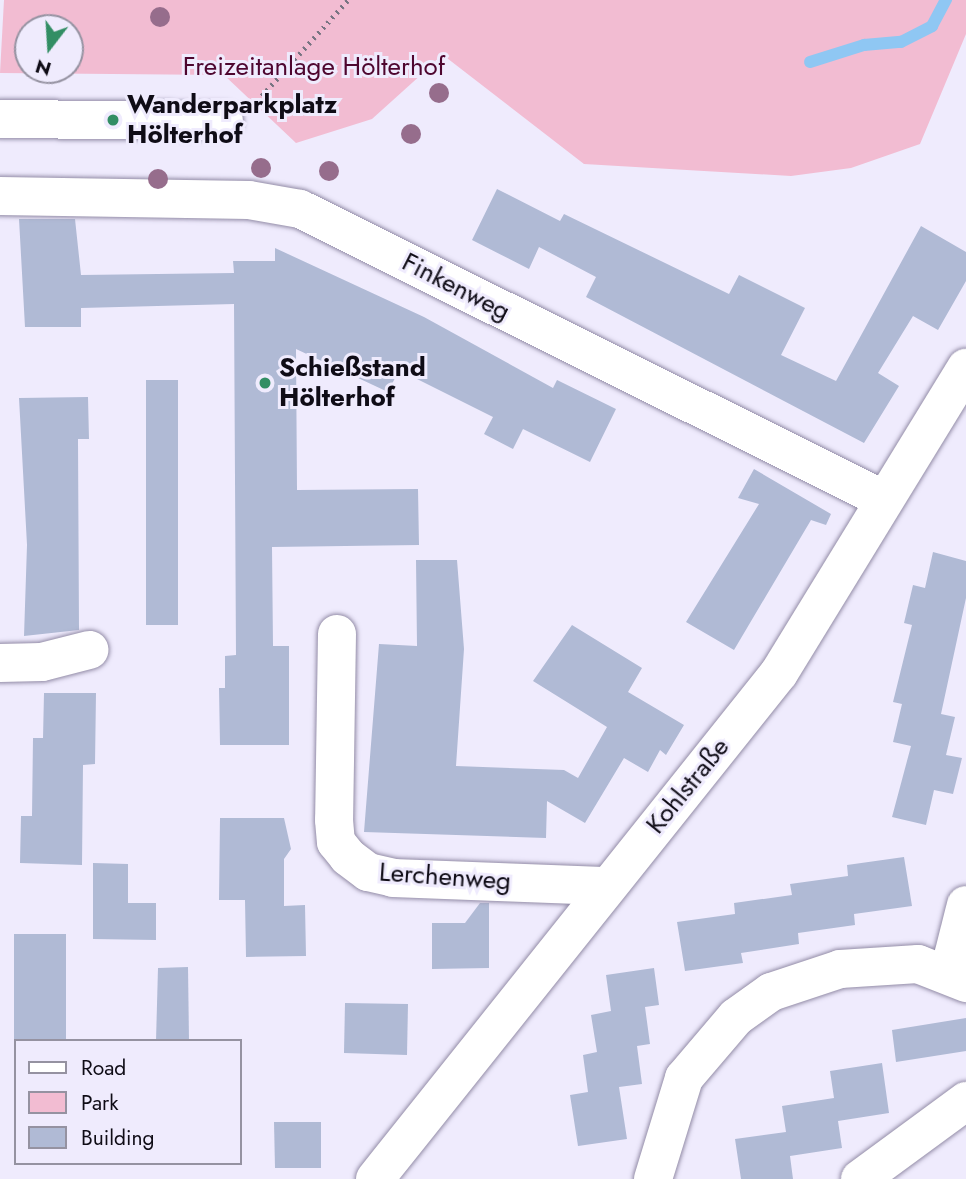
<!DOCTYPE html>
<html>
<head>
<meta charset="utf-8">
<style>
  body { margin:0 }
  #map { position:relative; width:966px; height:1179px; overflow:hidden; background:#efebfd; font-family:Jost,sans-serif }
  div>[style] { position:absolute }
  .green>* { inset:0; background:#f2bcd2 }
  .stream>* { height:12px; margin:-6px; padding:0 6px; transform-origin:6px; border-radius:6px; background:#8fc7f3 }
  .building>* { inset:0; background:#b0bad5 }
  .path>* { height:4.5px; margin-top:-2.25px; transform-origin:0; background:repeating-linear-gradient(90deg,#787482 0 2px,transparent 0 7px) }
  .roads { filter:drop-shadow(0 0 2px #938ca7) drop-shadow(0 0 2px #938ca7) }
  .minor>* { height:38px; margin:-19px; padding:0 19px; transform-origin:19px; border-radius:19px; background:#fff }
  .trees>* { width:20px; height:20px; margin:-10px; border-radius:50%; background:#966d8c }
  .dots>* { width:19px; height:19px; translate:-50% -50%; box-sizing:border-box; border:4px solid #efebfd; border-radius:50% }
  span { translate:-50% -50%; white-space:nowrap; text-align:center; line-height:1.15; -webkit-text-stroke:6px #efebfd; paint-order:stroke }
  .park-label { font-size:26px; color:#4e062f }
  .poi-label { font-size:26px; color:#0f0c16; font-weight:700 }
  .left { translate:0 -50%; text-align:left }
  .street-label { font-size:26px; color:#0f0c16 }
  .legend { position:absolute; left:14px; top:1039px; width:228px; height:126px; box-sizing:border-box; background:#efebfd; border:2px solid #9592a1; margin:0; padding:9px 12px; list-style:none; font-size:21px; color:#0f0c16 }
  .legend li { display:flex; align-items:center; gap:14px; height:35px }
  .legend b { width:35px; border:2px solid #9592a1 }
  .north { position:absolute; left:14px; top:14px; width:70px; height:70px; box-sizing:border-box; background:#efebfd; border:2px solid #9592a1; border-radius:50%; rotate:197deg; font-size:19px; font-weight:700; line-height:28px; text-align:center; color:#0f0c16 }
  .north::after { content:''; display:block; margin:auto; width:24px; height:32px; background:#328e64; clip-path:polygon(50% 0,100% 100%,50% 72%,0 100%) }
</style>
</head>
<body>
<div id="map">
  <div class="green">
    <i style="clip-path:polygon(evenodd,4px 0,966px 0,966px 34px,920px 144px,851px 168px,791px 176px,584px 164px,443px 55px,372px 119px,296px 143px,224px 75px,0 73px,4px 0,28px 28px,70px 28px,70px 70px,28px 70px,28px 28px)"></i>
  </div>
  <div class="stream">
    <i style="left:810px;top:62px;width:57px;rotate:-17.5deg"></i>
    <i style="left:864px;top:45px;width:37px;rotate:-5deg"></i>
    <i style="left:901px;top:42px;width:35px;rotate:-27deg"></i>
    <i style="left:932px;top:26px;width:30px;rotate:-62deg"></i>
  </div>
  <div class="building">
    <i style="clip-path:polygon(497px 189px,560px 221px,564px 214px,729px 294px,739px 275px,805px 308px,781px 355px,836px 381px,921px 226px,966px 252px,966px 281px,938px 330px,913px 316px,878px 373px,899px 386px,864px 443px,586px 297px,596px 277px,539px 247px,529px 269px,472px 240px)"></i>
    <i style="clip-path:polygon(19px 219px,75px 219px,81px 275px,234px 273px,233px 261px,275px 261px,275px 248px,424px 317px,553px 388px,557px 380px,616px 409px,590px 462px,523px 429px,513px 449px,484px 434px,493px 417px,399px 370px,388px 392px,296px 349px,297px 490px,418px 489px,419px 545px,272px 547px,273px 646px,289px 646px,289px 745px,220px 745px,219px 688px,225px 688px,225px 656px,236px 655px,234px 304px,81px 308px,81px 327px,25px 327px)"></i>
    <i style="clip-path:polygon(146px 380px,178px 380px,178px 625px,146px 625px)"></i>
    <i style="clip-path:polygon(88px 397px,89px 439px,78px 439px,79px 630px,24px 636px,27px 545px,19px 398px)"></i>
    <i style="clip-path:polygon(754px 469px,831px 514px,826px 525px,811px 520px,734px 650px,686px 622px,759px 504px,738px 498px)"></i>
    <i style="clip-path:polygon(933px 552px,966px 561px,966px 598px,941px 714px,955px 717px,946px 755px,962px 758px,953px 794px,934px 790px,926px 825px,892px 817px,911px 746px,893px 742px,902px 704px,893px 702px,912px 625px,904px 623px,913px 585px,925px 588px)"></i>
    <i style="clip-path:polygon(416px 560px,457px 560px,464px 649px,456px 766px,564px 770px,578px 778px,607px 727px,533px 681px,572px 625px,642px 668px,628px 692px,684px 725px,666px 755px,660px 750px,648px 772px,624px 758px,585px 823px,547px 801px,546px 838px,364px 832px,379px 644px,417px 646px)"></i>
    <i style="clip-path:polygon(44px 693px,96px 693px,95px 764px,83px 765px,82px 865px,20px 863px,21px 816px,32px 816px,33px 738px,43px 738px)"></i>
    <i style="clip-path:polygon(220px 818px,284px 818px,291px 849px,284px 859px,284px 906px,305px 905px,306px 956px,246px 957px,245px 900px,219px 900px)"></i>
    <i style="clip-path:polygon(904px 857px,912px 906px,854px 914px,855px 925px,798px 933px,799px 944px,741px 953px,743px 963px,685px 971px,677px 922px,735px 914px,734px 903px,792px 895px,790px 884px,848px 876px,847px 865px)"></i>
    <i style="clip-path:polygon(93px 863px,128px 864px,128px 903px,156px 903px,156px 940px,93px 939px)"></i>
    <i style="clip-path:polygon(480px 903px,489px 903px,489px 968px,432px 969px,432px 923px,465px 923px)"></i>
    <i style="clip-path:polygon(14px 934px,66px 934px,66px 1041px,14px 1041px)"></i>
    <i style="clip-path:polygon(188px 967px,189px 1041px,156px 1041px,158px 968px)"></i>
    <i style="clip-path:polygon(654px 968px,659px 1005px,645px 1007px,650px 1044px,637px 1046px,642px 1084px,619px 1087px,627px 1139px,578px 1146px,570px 1095px,588px 1092px,583px 1055px,597px 1052px,591px 1015px,611px 1011px,606px 975px)"></i>
    <i style="clip-path:polygon(345px 1003px,408px 1004px,407px 1055px,344px 1053px)"></i>
    <i style="clip-path:polygon(966px 1018px,966px 1051px,896px 1062px,892px 1030px)"></i>
    <i style="clip-path:polygon(882px 1063px,889px 1113px,838px 1121px,842px 1148px,790px 1156px,793px 1179px,741px 1179px,735px 1139px,786px 1132px,782px 1106px,834px 1098px,830px 1071px)"></i>
    <i style="clip-path:polygon(274px 1122px,321px 1122px,321px 1168px,275px 1168px)"></i>
  </div>
  <div class="path">
    <i style="left:257px;top:101px;width:136px;rotate:-48deg"></i>
  </div>
  <div class="roads">
    <div class="minor">
      <i style="left:0;top:119px;width:224px;rotate:0.5deg"></i>
      <i style="left:0;top:196px;width:249px;rotate:0.9deg"></i>
      <i style="left:249px;top:200px;width:52px;rotate:10deg"></i>
      <i style="left:300px;top:209px;width:649px;rotate:26.45deg"></i>
      <i style="left:337px;top:634px;width:186px;rotate:90.9deg"></i>
      <i style="left:334px;top:820px;width:22px;rotate:85deg"></i>
      <i style="left:336px;top:842px;width:19px;rotate:51deg"></i>
      <i style="left:348px;top:857px;width:25px;rotate:37deg"></i>
      <i style="left:368px;top:872px;width:26px;rotate:13deg"></i>
      <i style="left:393px;top:878px;width:213px;rotate:2.2deg"></i>
      <i style="left:0;top:663px;width:42px;rotate:-1.4deg"></i>
      <i style="left:42px;top:662px;width:49px;rotate:-14.3deg"></i>
      <i style="left:949px;top:972px;width:69px;rotate:-75.8deg"></i>
      <i style="left:375px;top:1179px;width:647px;rotate:-51.4deg"></i>
      <i style="left:779px;top:673px;width:358px;rotate:-58.5deg"></i>
      <i style="left:653px;top:1179px;width:106px;rotate:-72.9deg"></i>
      <i style="left:684px;top:1078px;width:80px;rotate:-49.6deg"></i>
      <i style="left:736px;top:1017px;width:43px;rotate:-35.5deg"></i>
      <i style="left:771px;top:992px;width:73px;rotate:-18.4deg"></i>
      <i style="left:840px;top:969px;width:78px;rotate:-3.7deg"></i>
      <i style="left:918px;top:964px;width:52px;rotate:21.6deg"></i>
      <i style="left:860px;top:1179px;width:132px;rotate:-36.3deg"></i>
    </div>
  </div>
  <div class="trees">
    <i style="left:160px;top:17px"></i>
    <i style="left:439px;top:93px"></i>
    <i style="left:411px;top:134px"></i>
    <i style="left:261px;top:168px"></i>
    <i style="left:329px;top:171px"></i>
    <i style="left:158px;top:179px"></i>
  </div>
  <div class="dots">
    <i style="left:113px;top:120px;background:#328e64"></i>
    <i style="left:265px;top:383px;background:#328e64"></i>
  </div>
  <div class="park-label">
    <span style="left:314px;top:67px">Freizeitanlage Hölterhof</span>
  </div>
  <div class="poi-label">
    <span class="left" style="left:127px;top:120px">Wanderparkplatz<br>Hölterhof</span>
    <span class="left" style="left:279px;top:383px">Schießstand<br>Hölterhof</span>
  </div>
  <div class="street-label">
    <span style="left:456px;top:287px;rotate:27deg">Finkenweg</span>
    <span style="left:688px;top:786px;rotate:-51deg">Kohlstraße</span>
    <span style="left:445px;top:877px;rotate:4deg">Lerchenweg</span>
  </div>
  <ul class="legend">
  <li><b style="height:9px;background:#fff"></b>Road</li>
  <li><b style="height:19px;background:#f2bcd2"></b>Park</li>
  <li><b style="height:19px;background:#b0bad5"></b>Building</li>
  </ul>
  <div class="north">N</div>
</div>
</body>
</html>
